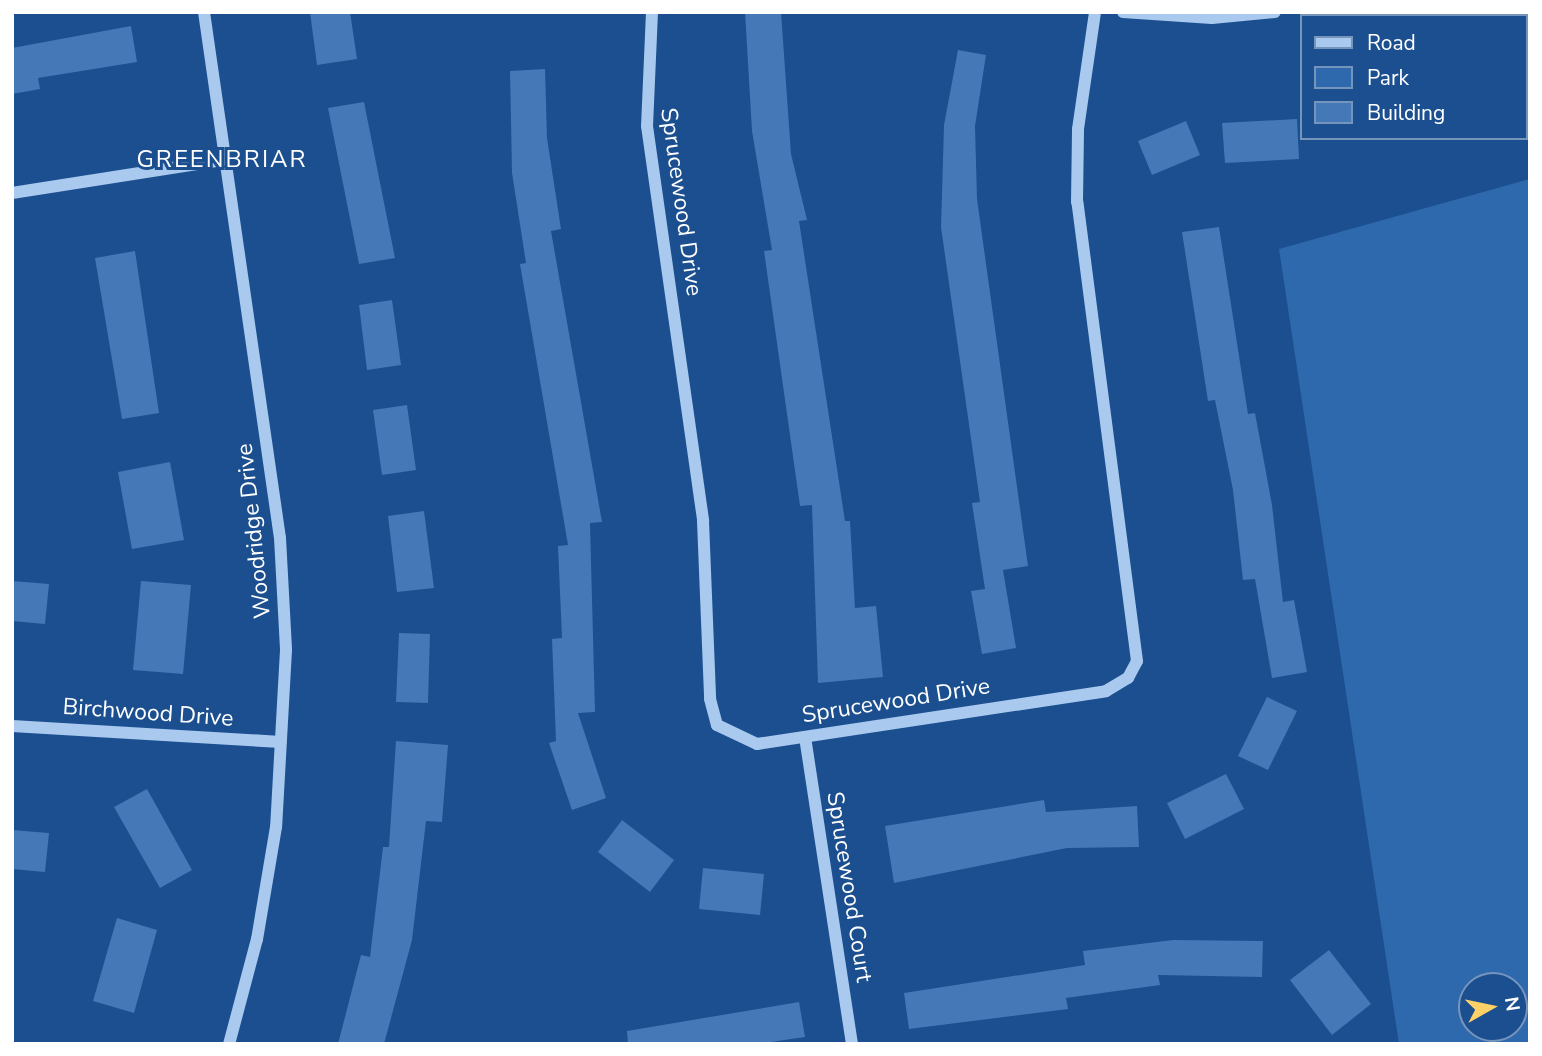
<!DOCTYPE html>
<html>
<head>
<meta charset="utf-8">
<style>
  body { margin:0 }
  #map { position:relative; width:1542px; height:1056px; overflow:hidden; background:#1b4f8f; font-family:"Nunito Sans",sans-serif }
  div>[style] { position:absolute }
  .green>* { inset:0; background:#2e69ad }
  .building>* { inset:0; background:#4478b7 }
  .minor>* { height:12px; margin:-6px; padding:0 6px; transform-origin:6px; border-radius:6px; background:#a9c9ee }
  span { translate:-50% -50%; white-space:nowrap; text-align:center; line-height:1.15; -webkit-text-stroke:6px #1b4f8f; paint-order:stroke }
  .street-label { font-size:23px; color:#fff }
  .neighbourhood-label { font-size:24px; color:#fff; letter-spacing:2px }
  .frame { position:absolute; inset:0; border:14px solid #fff; pointer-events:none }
  .legend { position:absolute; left:1300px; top:14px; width:228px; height:126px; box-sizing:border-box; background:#1b4f8f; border:2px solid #7695bc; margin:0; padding:9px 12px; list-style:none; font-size:21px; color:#fff }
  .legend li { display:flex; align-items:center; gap:14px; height:35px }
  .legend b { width:35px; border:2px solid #7695bc }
  .north { position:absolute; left:1458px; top:972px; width:70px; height:70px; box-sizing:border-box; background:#1b4f8f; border:2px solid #7695bc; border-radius:50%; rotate:81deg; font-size:19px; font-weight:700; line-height:28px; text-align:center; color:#fff }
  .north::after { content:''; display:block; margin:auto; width:24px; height:32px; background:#ffd166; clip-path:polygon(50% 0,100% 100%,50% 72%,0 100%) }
</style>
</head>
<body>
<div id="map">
  <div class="green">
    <i style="clip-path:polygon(evenodd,1530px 179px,1530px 1044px,1399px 1044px,1279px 249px,1530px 179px,1472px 986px,1514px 986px,1514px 1028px,1472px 1028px,1472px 986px)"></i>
  </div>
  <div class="building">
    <i style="clip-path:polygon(310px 12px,350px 12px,357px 59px,317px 65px)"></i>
    <i style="clip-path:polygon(745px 12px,781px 12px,791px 154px,807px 220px,799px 221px,845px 521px,850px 521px,855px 608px,876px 606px,883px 677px,818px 683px,812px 505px,800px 506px,764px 251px,772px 250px,752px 131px)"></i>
    <i style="clip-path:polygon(131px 26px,137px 62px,38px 78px,40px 89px,12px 94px,12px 48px)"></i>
    <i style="clip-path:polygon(958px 50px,986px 55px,975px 126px,977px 199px,1028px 566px,1003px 570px,1016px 648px,982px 654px,971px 591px,985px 589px,972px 503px,980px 502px,941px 227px,944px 125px)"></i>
    <i style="clip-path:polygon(545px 69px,547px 138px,561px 229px,551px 231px,602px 522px,590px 523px,595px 712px,578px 713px,606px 798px,572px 810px,549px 743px,556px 741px,552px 639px,562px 638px,558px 546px,568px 545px,520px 264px,526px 263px,512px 173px,510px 71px)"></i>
    <i style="clip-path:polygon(364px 102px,395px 258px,359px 264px,328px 108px)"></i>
    <i style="clip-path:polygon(1297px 119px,1299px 159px,1225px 163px,1222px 123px)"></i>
    <i style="clip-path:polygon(1186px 121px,1200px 155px,1152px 175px,1138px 141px)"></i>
    <i style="clip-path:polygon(1219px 227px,1248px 414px,1255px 413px,1272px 505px,1283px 602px,1294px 600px,1307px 672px,1272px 678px,1255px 579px,1243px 580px,1233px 490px,1215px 400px,1208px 401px,1182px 232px)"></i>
    <i style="clip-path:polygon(135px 251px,159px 413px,122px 419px,95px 258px)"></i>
    <i style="clip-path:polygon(392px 300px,401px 365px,367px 370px,359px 305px)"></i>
    <i style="clip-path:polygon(407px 405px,416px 470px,382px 475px,373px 410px)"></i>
    <i style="clip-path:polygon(170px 462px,184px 540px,132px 549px,118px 472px)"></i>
    <i style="clip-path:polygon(424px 511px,434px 588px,397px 592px,388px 516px)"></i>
    <i style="clip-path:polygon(12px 581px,49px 584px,45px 624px,12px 621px)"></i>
    <i style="clip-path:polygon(141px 581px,191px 585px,183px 674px,133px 670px)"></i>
    <i style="clip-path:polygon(399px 633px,430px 634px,428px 703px,396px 702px)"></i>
    <i style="clip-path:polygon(1267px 697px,1297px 711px,1268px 770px,1238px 756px)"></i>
    <i style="clip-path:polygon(396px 741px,448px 745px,442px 822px,426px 821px,412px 940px,384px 1044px,338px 1044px,361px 955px,370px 957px,383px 847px,389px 847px)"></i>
    <i style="clip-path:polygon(1226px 774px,1244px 809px,1185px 839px,1167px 803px)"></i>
    <i style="clip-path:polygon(147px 789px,192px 870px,160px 888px,114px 807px)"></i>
    <i style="clip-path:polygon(1044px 800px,1046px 812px,1137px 806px,1139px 847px,1067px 848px,894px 883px,885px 826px)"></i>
    <i style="clip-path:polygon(622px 820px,674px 860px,650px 892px,598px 852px)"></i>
    <i style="clip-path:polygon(12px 830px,49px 833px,45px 872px,12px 869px)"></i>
    <i style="clip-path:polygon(703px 868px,764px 874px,760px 915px,699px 909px)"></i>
    <i style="clip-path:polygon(117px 918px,157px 930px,134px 1013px,93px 1001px)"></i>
    <i style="clip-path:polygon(1173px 940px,1263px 941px,1262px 977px,1158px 975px,1160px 985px,1066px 998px,1068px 1009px,909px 1029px,904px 993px,1085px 965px,1083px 951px)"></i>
    <i style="clip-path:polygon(1329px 950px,1371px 1004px,1332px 1035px,1290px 980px)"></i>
    <i style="clip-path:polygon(799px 1002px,805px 1037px,757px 1044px,628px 1044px,627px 1031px)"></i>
  </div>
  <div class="minor">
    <i style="left:204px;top:12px;width:531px;rotate:81.78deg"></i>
    <i style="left:280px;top:538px;width:112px;rotate:86.9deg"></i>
    <i style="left:286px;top:650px;width:177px;rotate:93.2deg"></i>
    <i style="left:276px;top:827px;width:114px;rotate:99.6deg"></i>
    <i style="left:257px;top:939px;width:109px;rotate:104.9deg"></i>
    <i style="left:652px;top:12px;width:114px;rotate:92.5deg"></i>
    <i style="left:647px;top:126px;width:399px;rotate:81.9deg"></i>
    <i style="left:703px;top:521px;width:178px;rotate:87.7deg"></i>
    <i style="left:710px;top:699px;width:27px;rotate:75deg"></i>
    <i style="left:717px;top:725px;width:44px;rotate:25.4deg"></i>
    <i style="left:757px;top:744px;width:353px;rotate:-8.6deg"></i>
    <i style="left:1106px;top:691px;width:26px;rotate:-31deg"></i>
    <i style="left:1128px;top:678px;width:19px;rotate:-62deg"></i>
    <i style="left:1137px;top:661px;width:463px;rotate:-97.4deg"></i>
    <i style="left:1077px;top:202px;width:73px;rotate:-89.2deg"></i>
    <i style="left:1078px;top:129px;width:118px;rotate:-81.7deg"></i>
    <i style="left:1123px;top:12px;width:89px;rotate:3.9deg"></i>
    <i style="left:1212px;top:18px;width:63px;rotate:-5.4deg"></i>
    <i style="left:12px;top:193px;width:213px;rotate:-8.9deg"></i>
    <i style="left:12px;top:726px;width:269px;rotate:3.4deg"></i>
    <i style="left:805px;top:737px;width:311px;rotate:81.3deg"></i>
  </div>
  <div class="street-label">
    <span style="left:681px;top:202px;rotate:82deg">Sprucewood Drive</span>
    <span style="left:254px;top:531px;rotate:-96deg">Woodridge Drive</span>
    <span style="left:896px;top:701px;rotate:-9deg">Sprucewood Drive</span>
    <span style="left:148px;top:713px;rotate:4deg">Birchwood Drive</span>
    <span style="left:849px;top:887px;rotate:81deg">Sprucewood Court</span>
  </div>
  <div class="neighbourhood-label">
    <span style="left:222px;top:160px">GREENBRIAR</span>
  </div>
  <div class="frame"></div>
  <ul class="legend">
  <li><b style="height:9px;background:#a9c9ee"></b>Road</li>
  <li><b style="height:19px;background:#2e69ad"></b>Park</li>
  <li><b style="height:19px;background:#4478b7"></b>Building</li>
  </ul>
  <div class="north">N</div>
</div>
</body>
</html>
